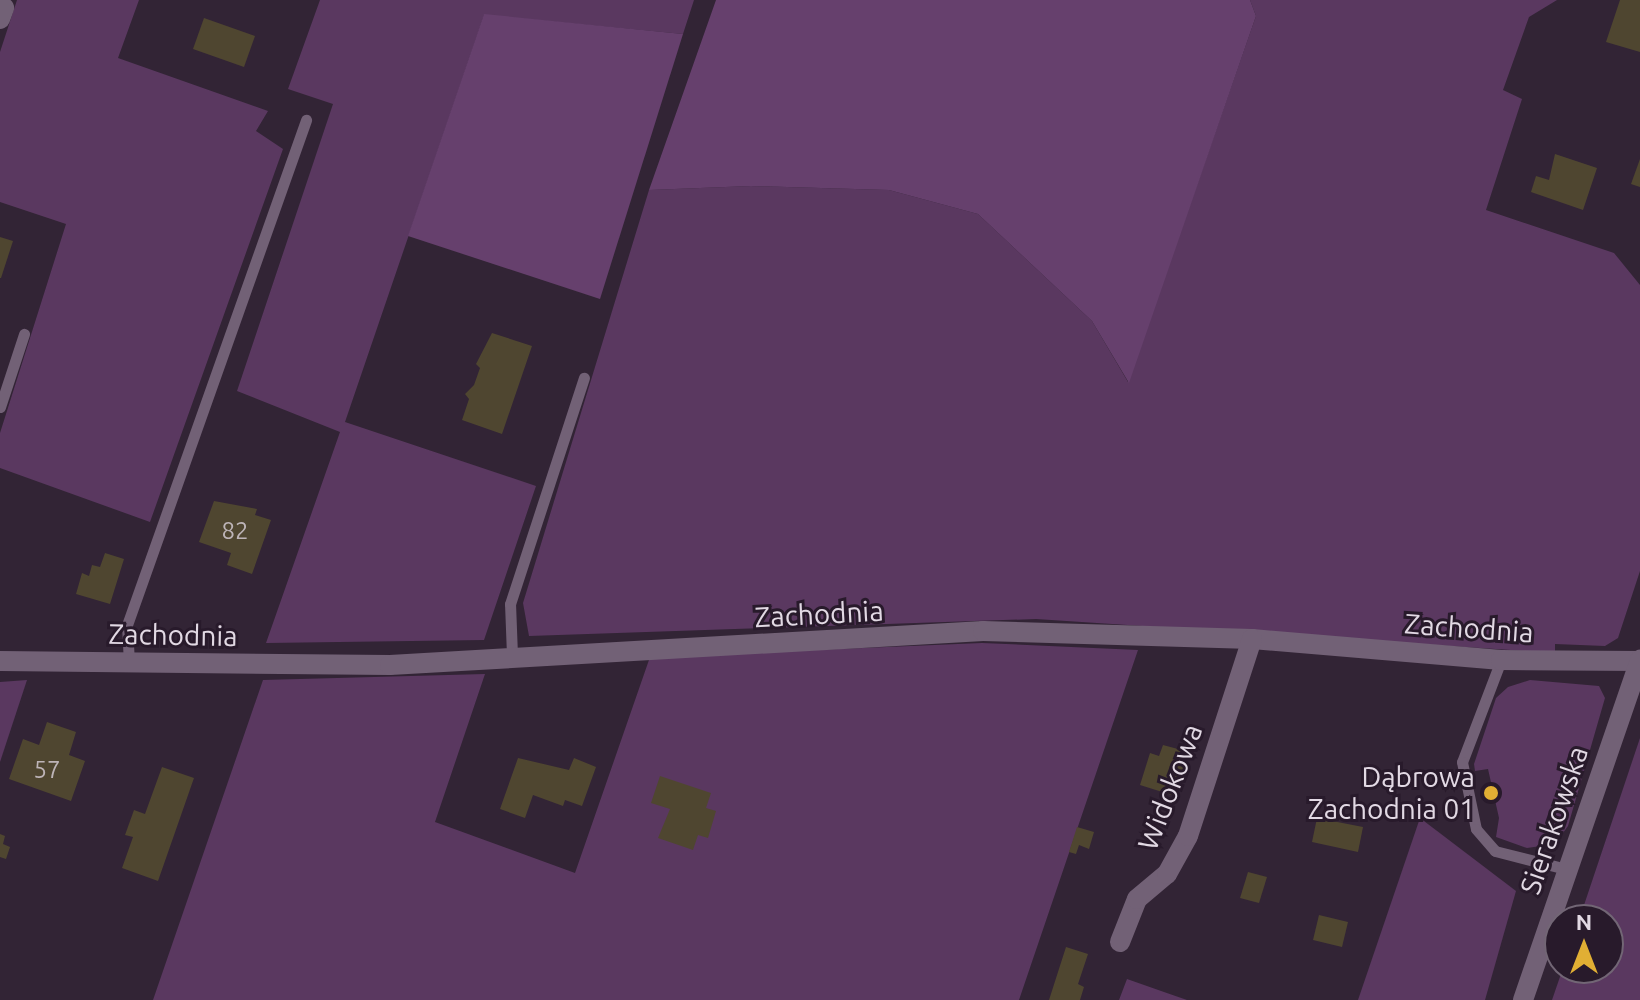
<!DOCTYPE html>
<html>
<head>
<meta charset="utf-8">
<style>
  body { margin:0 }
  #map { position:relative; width:1640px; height:1000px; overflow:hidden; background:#322435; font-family:Ubuntu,sans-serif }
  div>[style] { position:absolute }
  .green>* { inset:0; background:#5a3860 }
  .forest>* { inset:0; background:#66406d }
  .building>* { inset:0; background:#4f4630 }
  .service>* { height:11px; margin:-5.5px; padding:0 5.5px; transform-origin:5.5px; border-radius:5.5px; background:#726176 }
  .minor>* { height:20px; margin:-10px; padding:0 10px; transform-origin:10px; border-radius:10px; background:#726176 }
  .dots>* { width:22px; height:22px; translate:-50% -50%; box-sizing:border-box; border:4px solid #281a2b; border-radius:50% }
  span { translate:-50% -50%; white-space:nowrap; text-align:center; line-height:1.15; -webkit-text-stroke:6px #281a2b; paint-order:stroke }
  .number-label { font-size:24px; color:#bdb4b7 }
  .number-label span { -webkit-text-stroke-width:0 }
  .street-label { font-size:28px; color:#e2d9e4 }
  .poi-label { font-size:28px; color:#e2d9e4 }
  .right { translate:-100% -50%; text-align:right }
  .north { position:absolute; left:1544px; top:904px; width:80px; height:80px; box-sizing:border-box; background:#281a2b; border:2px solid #726675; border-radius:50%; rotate:0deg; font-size:22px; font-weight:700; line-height:32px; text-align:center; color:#e2d9e4 }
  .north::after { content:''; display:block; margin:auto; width:28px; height:36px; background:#e1af34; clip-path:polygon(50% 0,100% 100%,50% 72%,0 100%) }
</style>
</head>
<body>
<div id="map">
  <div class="green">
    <i style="clip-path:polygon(17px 0,139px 0,118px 58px,268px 111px,256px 131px,283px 149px,150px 522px,0 468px,0 433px,66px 224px,0 202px,0 52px)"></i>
    <i style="clip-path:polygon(320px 0,694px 0,683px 34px,484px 15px,345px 422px,536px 486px,484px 640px,266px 643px,340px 432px,237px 391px,333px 104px,288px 89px)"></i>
    <i style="clip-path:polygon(1250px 0,1557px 0,1529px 17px,1503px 90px,1522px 99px,1486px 210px,1614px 253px,1640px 285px,1640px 571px,1618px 638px,1605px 646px,1555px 644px,1555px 653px,1036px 619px,529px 636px,523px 603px,649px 190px,751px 186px,889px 190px,978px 214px,1092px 321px,1128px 382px,1256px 16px)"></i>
    <i style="clip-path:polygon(982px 643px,1138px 650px,1019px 1000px,153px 1000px,263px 680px,485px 674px,435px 822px,575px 873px,650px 657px)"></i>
    <i style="clip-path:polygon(27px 680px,0 762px,0 682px)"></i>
    <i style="clip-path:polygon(1530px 680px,1599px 686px,1605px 698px,1568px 826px,1555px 844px,1527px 848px,1496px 837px,1499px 818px,1488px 769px,1475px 771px,1474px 764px,1496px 698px,1508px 687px)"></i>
    <i style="clip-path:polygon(1640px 738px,1640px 1000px,1552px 1000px,1563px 968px,1608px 968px,1608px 920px,1579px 920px)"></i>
    <i style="clip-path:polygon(1420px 818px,1516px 891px,1485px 1000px,1358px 1000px)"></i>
    <i style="clip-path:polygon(1127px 979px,1164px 992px,1187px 1000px,1119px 1000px)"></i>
  </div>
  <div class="forest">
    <i style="clip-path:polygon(716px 0,1250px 0,1256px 16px,1129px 383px,1092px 321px,978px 214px,889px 190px,751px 186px,649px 190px)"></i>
    <i style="clip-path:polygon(484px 14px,683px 34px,600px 299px,408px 236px)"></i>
  </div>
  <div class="building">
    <i style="clip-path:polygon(1620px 0,1640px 0,1640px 52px,1606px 42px)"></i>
    <i style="clip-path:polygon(204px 18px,255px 36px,244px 67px,193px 49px)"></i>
    <i style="clip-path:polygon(1555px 154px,1597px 168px,1583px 210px,1531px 192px,1536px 176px,1549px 180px)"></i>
    <i style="clip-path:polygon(1640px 159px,1640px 187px,1631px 184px)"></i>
    <i style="clip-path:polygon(0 237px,13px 241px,1px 278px,0 278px)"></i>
    <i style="clip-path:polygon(492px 333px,532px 346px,502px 434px,462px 420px,469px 399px,465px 394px,474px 385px,480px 368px,476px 364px)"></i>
    <i style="clip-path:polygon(214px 501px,257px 509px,255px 515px,271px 520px,252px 574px,227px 565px,231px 553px,199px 542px)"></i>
    <i style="clip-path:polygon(105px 553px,124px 559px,110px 604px,76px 594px,82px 573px,89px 576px,92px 565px,100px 567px)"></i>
    <i style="clip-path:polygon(47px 722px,76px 732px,69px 755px,85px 761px,71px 801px,9px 779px,23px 739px,39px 745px)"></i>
    <i style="clip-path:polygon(1163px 745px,1189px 752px,1175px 796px,1140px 785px,1150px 753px,1159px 756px)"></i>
    <i style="clip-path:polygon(518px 758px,569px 770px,574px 758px,596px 767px,582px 806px,565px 800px,563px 806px,533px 795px,525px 818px,500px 809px)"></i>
    <i style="clip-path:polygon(162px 767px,194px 778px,158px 881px,122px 868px,133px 837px,125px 835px,134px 810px,145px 814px)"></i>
    <i style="clip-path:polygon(660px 776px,711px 793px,706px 808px,716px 811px,708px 838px,698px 835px,693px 850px,658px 838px,670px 809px,651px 803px)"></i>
    <i style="clip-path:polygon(1317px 818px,1363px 827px,1358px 852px,1312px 842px)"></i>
    <i style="clip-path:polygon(1077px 827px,1094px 832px,1089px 849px,1079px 845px,1076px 854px,1069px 852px)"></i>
    <i style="clip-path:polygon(0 834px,5px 836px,3px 844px,10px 847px,6px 859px,0 857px)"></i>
    <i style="clip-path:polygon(1248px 872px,1267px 877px,1259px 903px,1240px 898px)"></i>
    <i style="clip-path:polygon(1319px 915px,1348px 922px,1342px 947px,1313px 940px)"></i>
    <i style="clip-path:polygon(1066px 947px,1088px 954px,1078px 984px,1084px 987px,1080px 1000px,1049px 1000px)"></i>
  </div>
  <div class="service">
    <i style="left:0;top:407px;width:77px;rotate:-71.8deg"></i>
    <i style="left:512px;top:655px;width:51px;rotate:-92.2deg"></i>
    <i style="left:510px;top:604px;width:238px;rotate:-71.9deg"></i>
    <i style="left:1501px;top:660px;width:109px;rotate:110.9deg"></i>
    <i style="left:1462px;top:762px;width:68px;rotate:78.2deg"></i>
    <i style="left:1476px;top:829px;width:29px;rotate:49deg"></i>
    <i style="left:1495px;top:851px;width:73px;rotate:14.2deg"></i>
    <i style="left:129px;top:663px;width:38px;rotate:-93deg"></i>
    <i style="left:127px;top:625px;width:536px;rotate:-70.48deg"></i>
  </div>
  <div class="minor">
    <i style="left:0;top:19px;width:12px;rotate:-70deg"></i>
    <i style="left:0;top:661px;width:390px;rotate:0.6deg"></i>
    <i style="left:390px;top:665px;width:594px;rotate:-3.28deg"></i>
    <i style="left:983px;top:631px;width:269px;rotate:1.7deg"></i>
    <i style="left:1252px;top:639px;width:250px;rotate:4.8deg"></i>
    <i style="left:1501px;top:660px;width:139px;rotate:0.4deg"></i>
    <i style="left:1120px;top:942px;width:46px;rotate:-68.4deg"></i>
    <i style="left:1137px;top:899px;width:39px;rotate:-40deg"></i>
    <i style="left:1167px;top:874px;width:43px;rotate:-61.1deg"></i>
    <i style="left:1188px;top:836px;width:207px;rotate:-72deg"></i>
    <i style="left:1523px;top:1000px;width:360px;rotate:-71deg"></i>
  </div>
  <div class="dots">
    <i style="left:1491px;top:793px;background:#e1af34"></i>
  </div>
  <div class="number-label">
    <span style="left:235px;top:531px">82</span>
    <span style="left:47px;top:770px">57</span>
  </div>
  <div class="street-label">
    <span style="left:819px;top:614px;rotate:-3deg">Zachodnia</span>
    <span style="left:1469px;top:628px;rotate:4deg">Zachodnia</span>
    <span style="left:173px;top:635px;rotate:1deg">Zachodnia</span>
    <span style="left:1170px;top:787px;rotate:-69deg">Widokowa</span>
    <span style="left:1554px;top:820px;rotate:-71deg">Sierakowska</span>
  </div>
  <div class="poi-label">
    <span class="right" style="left:1475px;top:793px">Dąbrowa<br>Zachodnia 01</span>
  </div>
  <div class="north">N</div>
</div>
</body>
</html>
